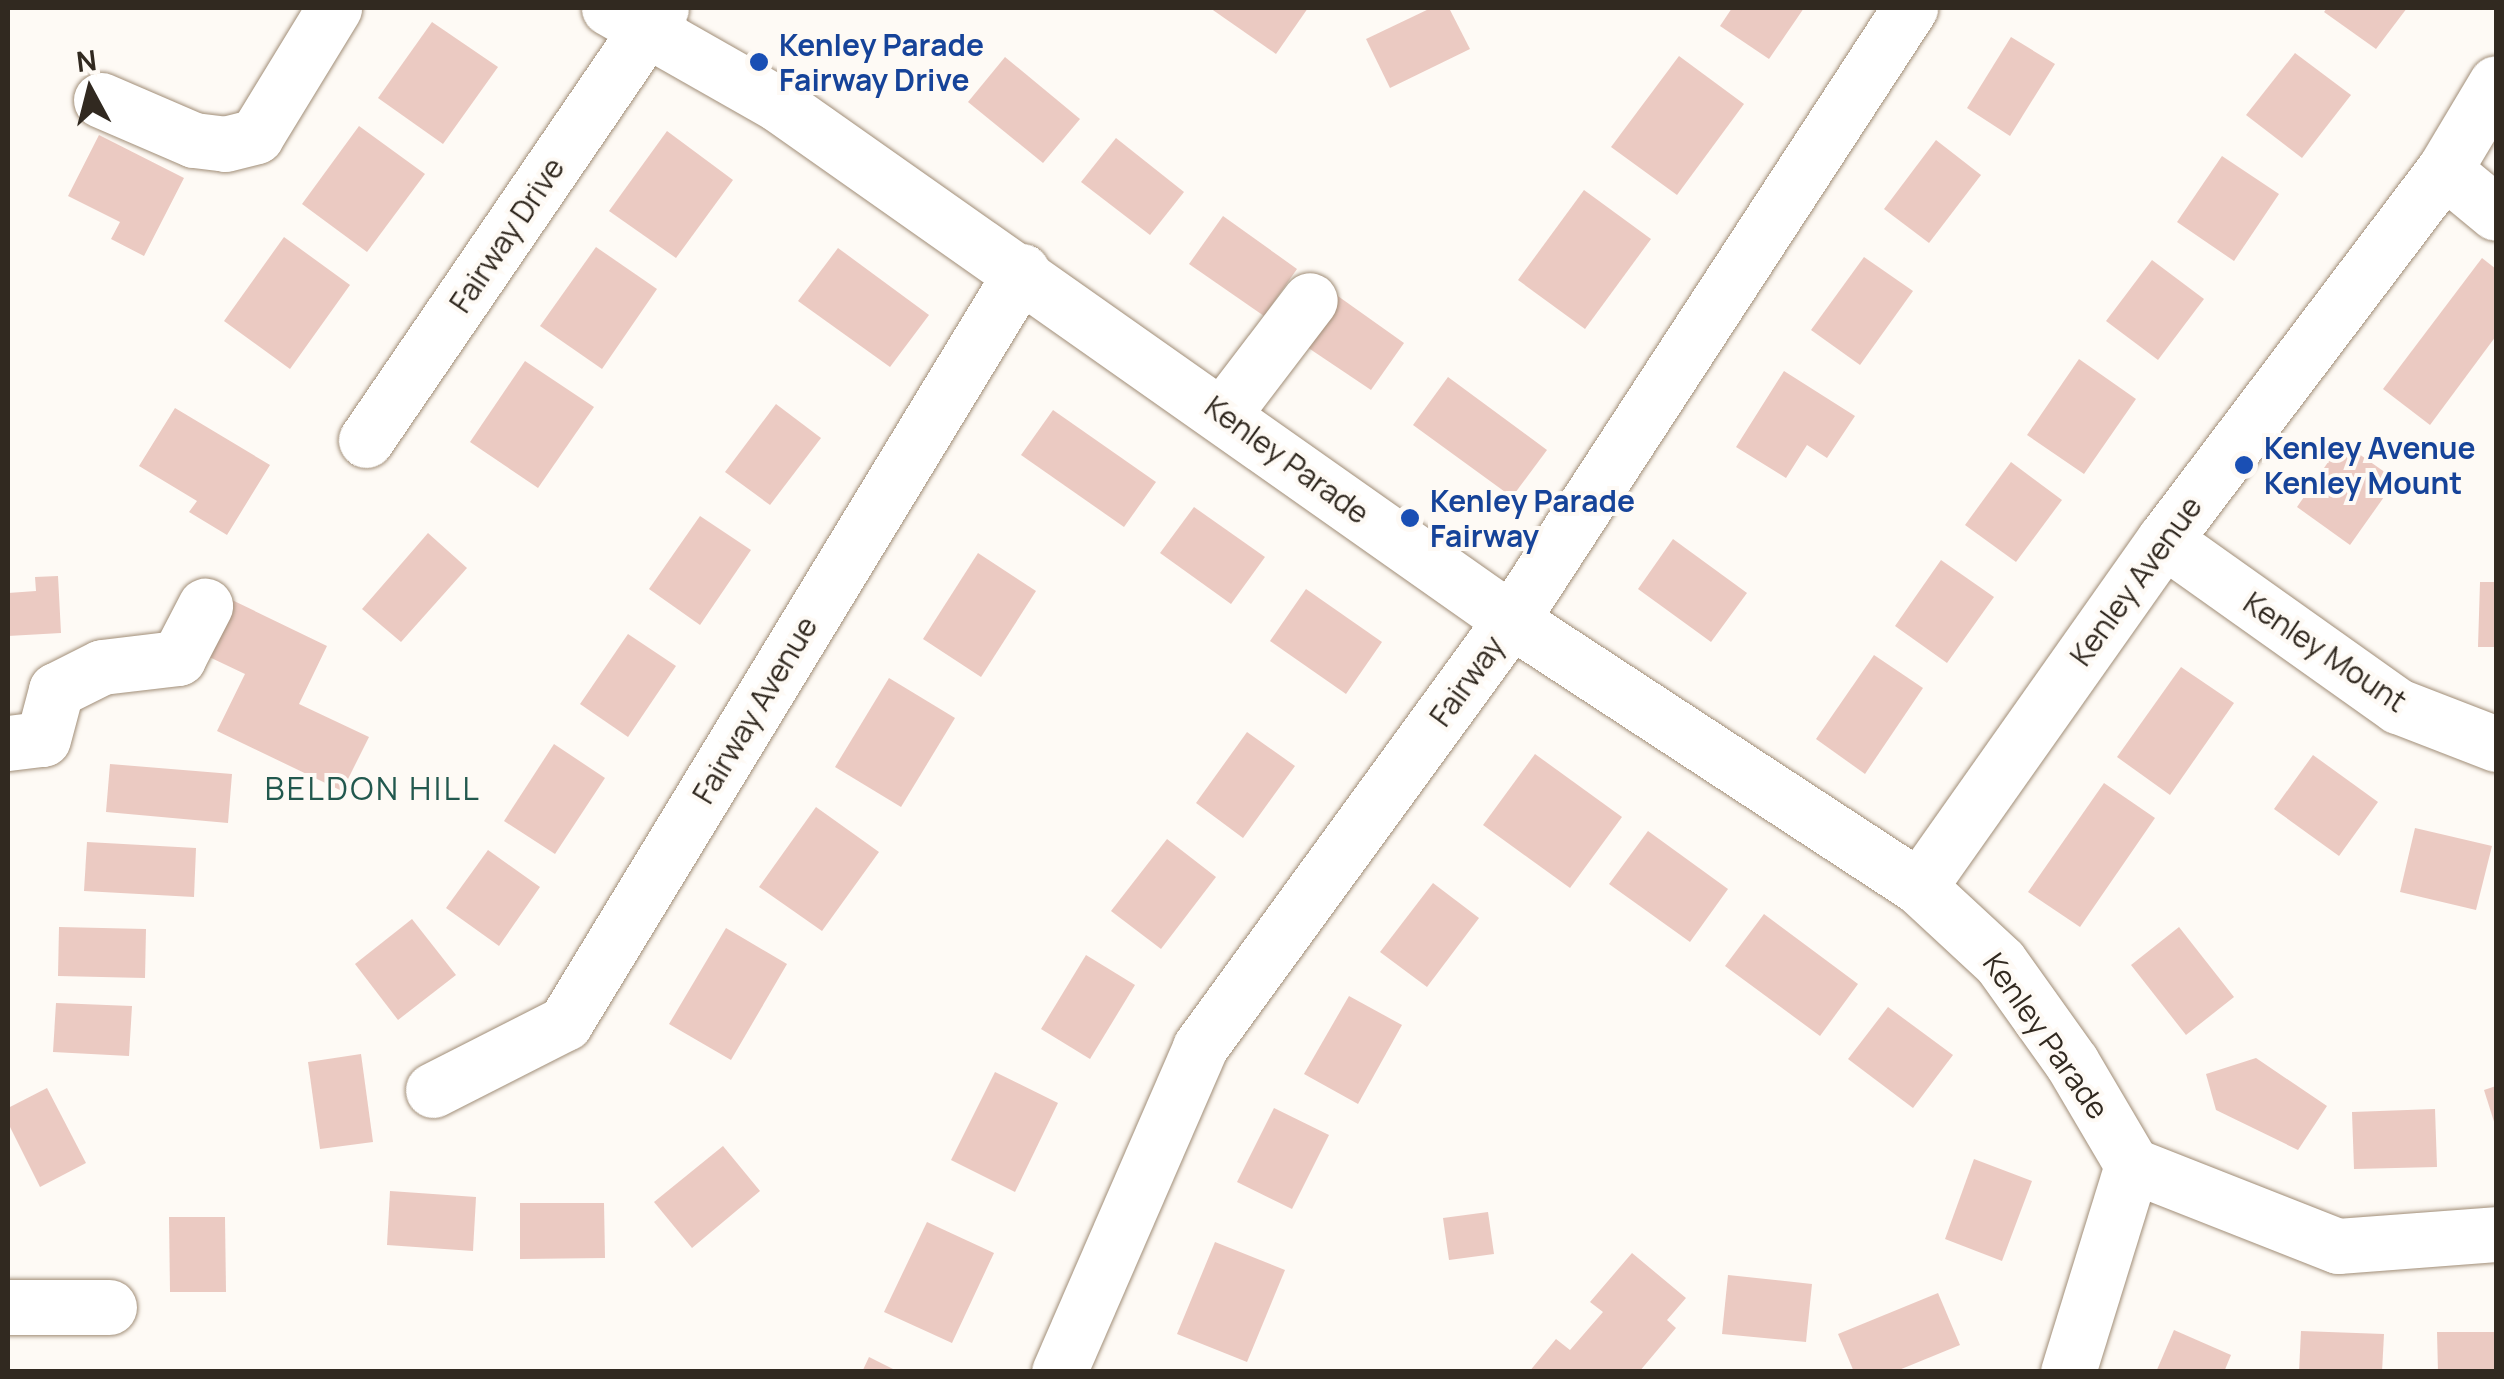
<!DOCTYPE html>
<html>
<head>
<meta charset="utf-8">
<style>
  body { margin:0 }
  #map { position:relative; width:2504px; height:1379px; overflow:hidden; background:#fefaf5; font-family:Manrope,sans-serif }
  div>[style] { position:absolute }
  .building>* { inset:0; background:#ebcac2 }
  .roads { filter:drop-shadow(0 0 2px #a18e78) drop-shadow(0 0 2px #a18e78) }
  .minor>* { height:55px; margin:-27.5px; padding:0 27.5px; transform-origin:27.5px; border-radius:27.5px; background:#fff }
  .dots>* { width:28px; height:28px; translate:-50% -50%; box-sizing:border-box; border:5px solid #fefaf5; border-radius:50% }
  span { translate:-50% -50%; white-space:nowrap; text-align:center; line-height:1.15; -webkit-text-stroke:8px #fefaf5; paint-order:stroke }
  .transit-label { font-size:30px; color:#164399; font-weight:700 }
  .left { translate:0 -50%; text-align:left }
  .street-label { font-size:30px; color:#312920 }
  .neighbourhood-label { font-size:32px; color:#22584e; letter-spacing:2.5px }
  .frame { position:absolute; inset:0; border:10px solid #312920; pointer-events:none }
  .north { position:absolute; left:40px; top:40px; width:100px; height:100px; -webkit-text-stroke:8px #fefaf5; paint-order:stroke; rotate:353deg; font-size:28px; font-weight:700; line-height:40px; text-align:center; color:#312920 }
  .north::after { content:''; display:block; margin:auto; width:35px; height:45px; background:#312920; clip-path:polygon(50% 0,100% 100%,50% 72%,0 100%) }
</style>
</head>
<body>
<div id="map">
  <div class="building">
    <i style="clip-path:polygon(1210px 8px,1308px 8px,1276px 54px)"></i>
    <i style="clip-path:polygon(1431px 8px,1449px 8px,1470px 49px,1390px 88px,1366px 39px)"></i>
    <i style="clip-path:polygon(1732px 8px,1804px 8px,1769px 59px,1720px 26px)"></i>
    <i style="clip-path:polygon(2327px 8px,2407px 8px,2376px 49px,2324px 12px)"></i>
    <i style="clip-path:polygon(432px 22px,498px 67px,443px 144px,378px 98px)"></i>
    <i style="clip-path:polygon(2011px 37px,2055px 64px,2010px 136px,1967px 108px)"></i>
    <i style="clip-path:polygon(2295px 53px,2351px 95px,2302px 158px,2246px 115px)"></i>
    <i style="clip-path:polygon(1679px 56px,1744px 104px,1677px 195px,1611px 147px)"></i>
    <i style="clip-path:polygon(1005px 57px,1080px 119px,1043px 163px,968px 102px)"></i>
    <i style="clip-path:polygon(359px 126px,425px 174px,367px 252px,302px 204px)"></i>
    <i style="clip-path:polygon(667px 131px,733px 180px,676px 258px,609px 211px)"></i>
    <i style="clip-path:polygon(99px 135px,184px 178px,144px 256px,111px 239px,120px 222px,68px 196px)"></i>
    <i style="clip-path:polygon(1116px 138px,1184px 192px,1150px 235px,1081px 182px)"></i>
    <i style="clip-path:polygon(1936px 140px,1981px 175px,1929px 243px,1884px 209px)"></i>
    <i style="clip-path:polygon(2222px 156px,2279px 194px,2234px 261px,2177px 222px)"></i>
    <i style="clip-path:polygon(1584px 190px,1651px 239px,1585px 329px,1518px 280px)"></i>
    <i style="clip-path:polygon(1223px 216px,1297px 269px,1264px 316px,1189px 264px)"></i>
    <i style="clip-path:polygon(284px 237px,350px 285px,290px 369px,224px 321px)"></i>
    <i style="clip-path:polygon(596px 247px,657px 289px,602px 369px,540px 326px)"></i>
    <i style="clip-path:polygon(838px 248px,929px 315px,890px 367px,798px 301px)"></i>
    <i style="clip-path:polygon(1864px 257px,1913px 291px,1860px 365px,1811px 330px)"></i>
    <i style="clip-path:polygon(2482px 258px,2496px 269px,2496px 336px,2430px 425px,2383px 389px)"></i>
    <i style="clip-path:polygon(2152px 260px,2204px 299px,2158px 360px,2106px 321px)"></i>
    <i style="clip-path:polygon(1335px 294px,1404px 343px,1371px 390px,1301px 343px)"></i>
    <i style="clip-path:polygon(2079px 359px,2136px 399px,2084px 474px,2027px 435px)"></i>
    <i style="clip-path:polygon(525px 361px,594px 407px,538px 488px,470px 442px)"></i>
    <i style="clip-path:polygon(1784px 371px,1855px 416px,1827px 458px,1807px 445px,1786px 478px,1736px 447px)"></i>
    <i style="clip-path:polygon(1448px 377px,1547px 450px,1512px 497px,1413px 425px)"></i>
    <i style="clip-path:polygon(776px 404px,821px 438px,770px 505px,725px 472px)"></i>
    <i style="clip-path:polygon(175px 408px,270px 465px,227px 535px,189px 512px,197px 501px,139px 466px)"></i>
    <i style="clip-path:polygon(1053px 410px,1156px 482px,1124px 527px,1021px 455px)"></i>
    <i style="clip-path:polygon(2342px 442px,2396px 480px,2350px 545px,2297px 507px)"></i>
    <i style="clip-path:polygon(2011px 462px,2062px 500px,2016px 562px,1965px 525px)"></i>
    <i style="clip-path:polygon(1194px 507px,1265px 557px,1231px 604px,1160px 553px)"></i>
    <i style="clip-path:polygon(700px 516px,751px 550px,700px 625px,649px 589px)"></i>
    <i style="clip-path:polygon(428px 533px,467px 568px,401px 642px,362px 609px)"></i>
    <i style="clip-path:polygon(1673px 539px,1747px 593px,1711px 642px,1638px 589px)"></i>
    <i style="clip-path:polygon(978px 553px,1036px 591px,981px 677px,923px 639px)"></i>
    <i style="clip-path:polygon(1941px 560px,1994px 597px,1947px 663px,1895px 626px)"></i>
    <i style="clip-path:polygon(58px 576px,61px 633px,8px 636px,8px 593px,36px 591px,35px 577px)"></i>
    <i style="clip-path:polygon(2480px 582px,2496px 582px,2496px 647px,2478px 647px)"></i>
    <i style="clip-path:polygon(1306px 589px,1382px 642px,1346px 694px,1270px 641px)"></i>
    <i style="clip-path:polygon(232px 600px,327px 646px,299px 704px,369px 737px,342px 791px,217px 731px,245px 674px,205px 655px)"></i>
    <i style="clip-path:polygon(628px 634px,676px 666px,628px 737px,580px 704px)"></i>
    <i style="clip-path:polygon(1874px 655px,1923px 688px,1865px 774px,1816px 739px)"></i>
    <i style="clip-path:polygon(2181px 667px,2234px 703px,2170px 795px,2117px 757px)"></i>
    <i style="clip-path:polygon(889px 678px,955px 718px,901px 807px,835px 767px)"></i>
    <i style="clip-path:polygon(1247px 732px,1295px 766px,1243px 838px,1196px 803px)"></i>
    <i style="clip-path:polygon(554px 744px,605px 778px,555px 854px,504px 821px)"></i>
    <i style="clip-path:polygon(1535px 754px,1622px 817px,1570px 888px,1483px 825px)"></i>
    <i style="clip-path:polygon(2313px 755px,2378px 802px,2339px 856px,2274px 809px)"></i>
    <i style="clip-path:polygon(110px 764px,232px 774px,228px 823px,106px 812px)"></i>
    <i style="clip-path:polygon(2104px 783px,2155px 818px,2080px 927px,2028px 892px)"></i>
    <i style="clip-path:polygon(816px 807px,879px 852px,822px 931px,759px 887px)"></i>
    <i style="clip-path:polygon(2415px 828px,2492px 846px,2476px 910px,2400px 892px)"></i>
    <i style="clip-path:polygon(1648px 831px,1728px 889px,1690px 942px,1609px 884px)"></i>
    <i style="clip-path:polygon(1167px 839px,1216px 877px,1161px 949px,1111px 911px)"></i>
    <i style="clip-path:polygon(87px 842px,196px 848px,194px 897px,84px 891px)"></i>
    <i style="clip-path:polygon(488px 850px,540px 887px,499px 946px,446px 908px)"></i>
    <i style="clip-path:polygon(1433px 883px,1479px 918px,1427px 987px,1380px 952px)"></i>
    <i style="clip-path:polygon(1764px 914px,1858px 984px,1820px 1036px,1725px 966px)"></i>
    <i style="clip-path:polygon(412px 919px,456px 975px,398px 1020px,355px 964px)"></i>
    <i style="clip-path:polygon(59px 927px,146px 929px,145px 978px,58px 976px)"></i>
    <i style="clip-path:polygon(2179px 927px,2234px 997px,2186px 1035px,2131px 965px)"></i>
    <i style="clip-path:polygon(726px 928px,787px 964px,731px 1060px,669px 1024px)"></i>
    <i style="clip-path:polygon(1086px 955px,1135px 985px,1090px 1059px,1041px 1029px)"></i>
    <i style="clip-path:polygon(1349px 996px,1402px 1025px,1358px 1104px,1304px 1074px)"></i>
    <i style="clip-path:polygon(56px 1003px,132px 1006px,129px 1056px,53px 1052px)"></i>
    <i style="clip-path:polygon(1888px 1007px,1953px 1055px,1913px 1108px,1848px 1059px)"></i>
    <i style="clip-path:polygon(361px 1054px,373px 1142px,320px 1149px,308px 1062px)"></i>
    <i style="clip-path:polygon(2256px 1058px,2327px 1106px,2298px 1150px,2216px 1110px,2206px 1074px)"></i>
    <i style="clip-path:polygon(995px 1072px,1058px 1103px,1015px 1192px,951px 1160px)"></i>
    <i style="clip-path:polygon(2496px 1086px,2496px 1128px,2484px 1090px)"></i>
    <i style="clip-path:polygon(47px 1088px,86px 1163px,40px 1187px,8px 1123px,8px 1108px)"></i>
    <i style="clip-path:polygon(1274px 1108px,1329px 1135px,1292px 1209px,1237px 1182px)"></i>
    <i style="clip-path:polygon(2435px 1109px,2437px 1167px,2354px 1169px,2352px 1112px)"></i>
    <i style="clip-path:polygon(723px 1146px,760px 1191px,692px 1248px,654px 1202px)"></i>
    <i style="clip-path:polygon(1974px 1159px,2032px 1181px,2002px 1261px,1945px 1239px)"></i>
    <i style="clip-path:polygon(390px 1191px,476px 1197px,473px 1251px,387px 1245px)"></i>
    <i style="clip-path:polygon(520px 1203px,604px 1203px,605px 1258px,520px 1259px)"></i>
    <i style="clip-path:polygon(1488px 1212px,1494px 1254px,1449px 1260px,1443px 1218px)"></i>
    <i style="clip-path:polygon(169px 1217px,225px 1217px,226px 1292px,170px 1292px)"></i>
    <i style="clip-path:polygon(927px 1222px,994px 1253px,952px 1343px,884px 1312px)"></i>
    <i style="clip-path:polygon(1215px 1242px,1285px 1270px,1247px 1362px,1177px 1334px)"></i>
    <i style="clip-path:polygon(1632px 1253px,1686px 1298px,1667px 1320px,1676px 1328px,1639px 1372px,1529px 1372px,1556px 1339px,1570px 1350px,1603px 1312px,1590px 1302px)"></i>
    <i style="clip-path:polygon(1728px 1275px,1812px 1284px,1806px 1342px,1722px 1334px)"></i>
    <i style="clip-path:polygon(1938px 1293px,1960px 1345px,1894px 1372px,1854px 1372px,1838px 1334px)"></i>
    <i style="clip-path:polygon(2174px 1330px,2231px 1355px,2224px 1372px,2156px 1372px)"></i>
    <i style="clip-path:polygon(2301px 1331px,2384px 1334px,2382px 1372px,2299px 1372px)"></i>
    <i style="clip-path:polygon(2437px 1332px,2496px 1332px,2496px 1372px,2438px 1372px)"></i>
    <i style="clip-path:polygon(869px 1357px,899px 1372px,862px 1372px)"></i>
  </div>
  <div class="roads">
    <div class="minor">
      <i style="left:609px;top:8px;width:194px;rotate:29.6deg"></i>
      <i style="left:778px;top:104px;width:896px;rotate:35.14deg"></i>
      <i style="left:1511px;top:620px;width:488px;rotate:33.2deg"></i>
      <i style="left:1919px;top:887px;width:110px;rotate:42.8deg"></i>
      <i style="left:2000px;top:962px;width:124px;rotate:54.5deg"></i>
      <i style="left:2072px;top:1063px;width:118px;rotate:59.5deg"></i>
      <i style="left:101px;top:100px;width:101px;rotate:23.3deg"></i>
      <i style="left:194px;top:140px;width:31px;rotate:7deg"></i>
      <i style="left:225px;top:144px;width:32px;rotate:-14deg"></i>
      <i style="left:256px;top:136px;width:150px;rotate:-58.6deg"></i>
      <i style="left:2444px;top:170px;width:67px;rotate:39.6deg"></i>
      <i style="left:1223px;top:414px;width:143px;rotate:-52.7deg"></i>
      <i style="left:366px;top:440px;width:523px;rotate:-55.67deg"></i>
      <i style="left:2164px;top:540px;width:287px;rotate:35.4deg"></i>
      <i style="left:2398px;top:706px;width:105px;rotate:21.2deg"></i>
      <i style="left:8px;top:743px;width:35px;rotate:-7deg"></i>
      <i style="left:43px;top:739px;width:51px;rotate:-75.1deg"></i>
      <i style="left:56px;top:690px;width:51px;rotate:-26.6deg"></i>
      <i style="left:102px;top:667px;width:77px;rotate:-6.8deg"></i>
      <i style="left:178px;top:658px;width:59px;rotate:-62.6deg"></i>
      <i style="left:1919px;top:887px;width:425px;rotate:-54.8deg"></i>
      <i style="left:2164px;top:540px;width:464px;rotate:-52.9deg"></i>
      <i style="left:2444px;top:170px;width:101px;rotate:-59.1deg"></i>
      <i style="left:433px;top:1090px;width:148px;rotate:-26.9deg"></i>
      <i style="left:565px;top:1023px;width:880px;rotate:-58.71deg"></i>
      <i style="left:2132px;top:1165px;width:221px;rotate:21.5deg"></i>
      <i style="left:2338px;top:1246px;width:158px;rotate:-4.3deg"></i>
      <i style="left:8px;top:1307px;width:101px"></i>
      <i style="left:1059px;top:1372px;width:354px;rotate:-66.5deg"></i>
      <i style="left:1200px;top:1047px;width:528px;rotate:-53.93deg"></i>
      <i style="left:1511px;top:620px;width:731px;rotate:-56.9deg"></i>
      <i style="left:2068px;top:1372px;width:217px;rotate:-72.8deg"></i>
    </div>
  </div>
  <div class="dots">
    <i style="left:759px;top:62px;background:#1a4fb4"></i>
    <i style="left:2244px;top:465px;background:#1a4fb4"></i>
    <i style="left:1410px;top:518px;background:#1a4fb4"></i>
  </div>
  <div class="transit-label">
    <span class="left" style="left:779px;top:62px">Kenley Parade<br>Fairway Drive</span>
    <span class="left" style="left:2264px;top:465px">Kenley Avenue<br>Kenley Mount</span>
    <span class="left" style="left:1430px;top:518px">Kenley Parade<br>Fairway</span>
  </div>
  <div class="street-label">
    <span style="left:507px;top:235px;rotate:-56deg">Fairway Drive</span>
    <span style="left:1287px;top:460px;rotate:36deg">Kenley Parade</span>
    <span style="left:2136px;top:581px;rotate:-54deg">Kenley Avenue</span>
    <span style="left:2325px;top:652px;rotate:34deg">Kenley Mount</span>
    <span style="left:1467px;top:681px;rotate:-54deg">Fairway</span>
    <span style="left:755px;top:710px;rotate:-59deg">Fairway Avenue</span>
    <span style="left:2046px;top:1036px;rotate:55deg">Kenley Parade</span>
  </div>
  <div class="neighbourhood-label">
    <span style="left:373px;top:788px">BELDON HILL</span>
  </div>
  <div class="frame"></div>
  <div class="north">N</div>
</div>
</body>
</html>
